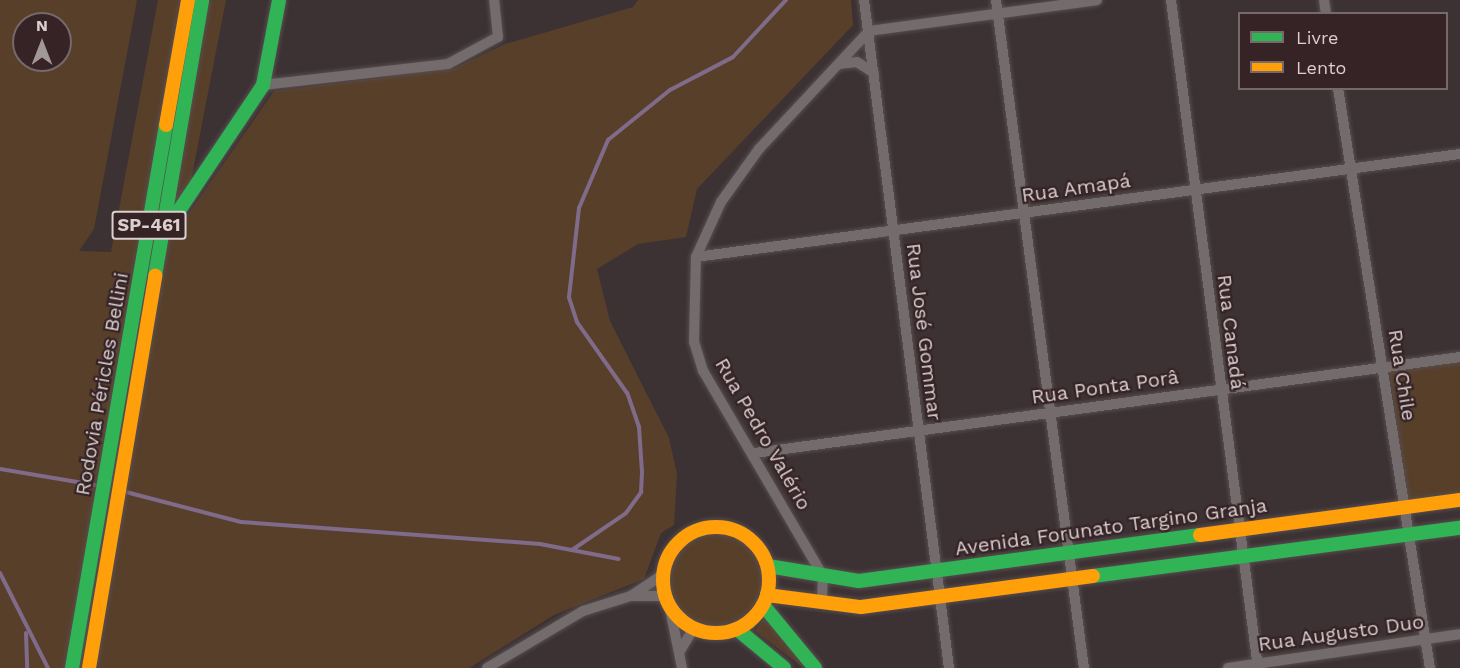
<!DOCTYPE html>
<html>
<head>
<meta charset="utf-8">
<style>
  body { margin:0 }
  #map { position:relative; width:1460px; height:668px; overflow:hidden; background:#3c3133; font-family:"Work Sans",sans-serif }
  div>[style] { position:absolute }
  .green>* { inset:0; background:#583f2a }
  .round { border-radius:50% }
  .stream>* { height:4px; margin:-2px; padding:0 2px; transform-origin:2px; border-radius:2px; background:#806b8a }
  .roads { filter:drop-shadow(0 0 2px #574e4f) drop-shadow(0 0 2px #574e4f) }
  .street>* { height:10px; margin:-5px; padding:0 5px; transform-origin:5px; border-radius:5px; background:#736b6c }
  .fast>* { height:14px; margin:-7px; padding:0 7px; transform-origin:7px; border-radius:7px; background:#30b455 }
  .slow>* { height:14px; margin:-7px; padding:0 7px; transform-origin:7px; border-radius:7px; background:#ff9f0a }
  .slow>.ring { margin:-7px; padding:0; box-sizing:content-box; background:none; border:14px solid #ff9f0a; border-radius:50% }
  span { translate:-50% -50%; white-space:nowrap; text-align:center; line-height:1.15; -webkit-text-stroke:4.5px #352326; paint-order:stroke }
  .shield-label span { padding:2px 4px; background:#352326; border:2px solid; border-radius:4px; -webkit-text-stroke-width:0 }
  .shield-label { font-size:18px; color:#dbcfd0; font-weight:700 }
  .street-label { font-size:20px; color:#dbcfd0 }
  .legend { position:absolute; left:1238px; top:12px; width:210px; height:78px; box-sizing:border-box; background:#352326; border:2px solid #77686a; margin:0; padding:8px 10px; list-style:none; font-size:18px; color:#dbcfd0 }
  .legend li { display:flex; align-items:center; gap:12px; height:30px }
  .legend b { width:30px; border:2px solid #77686a }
  .north { position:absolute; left:12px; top:12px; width:60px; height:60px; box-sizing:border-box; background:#352326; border:2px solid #77686a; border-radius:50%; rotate:0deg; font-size:16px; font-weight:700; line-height:24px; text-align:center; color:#dbcfd0 }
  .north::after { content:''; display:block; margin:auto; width:21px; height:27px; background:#a39899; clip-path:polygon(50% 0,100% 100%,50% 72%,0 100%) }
</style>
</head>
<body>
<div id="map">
  <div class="green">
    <i style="clip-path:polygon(evenodd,0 0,137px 0,94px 229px,79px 251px,111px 252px,158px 0,226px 0,183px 222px,274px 91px,455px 68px,505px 44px,633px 7px,638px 0,851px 0,853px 25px,697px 189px,686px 237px,638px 244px,597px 269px,610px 321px,669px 438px,677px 474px,674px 525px,661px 533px,644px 579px,554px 615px,469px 668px,0 668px,0 0,24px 24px,60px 24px,60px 60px,24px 60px,24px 24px)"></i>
    <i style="clip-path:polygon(1460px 361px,1460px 493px,1408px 500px,1389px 372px)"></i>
    <i class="round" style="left:670px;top:533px;width:92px;height:92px"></i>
    <i style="clip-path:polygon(765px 616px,804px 665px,804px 668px,755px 631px)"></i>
  </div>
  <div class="stream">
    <i style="left:0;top:469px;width:101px;rotate:9.6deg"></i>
    <i style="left:122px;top:491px;width:123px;rotate:14.6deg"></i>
    <i style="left:241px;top:522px;width:300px;rotate:4.2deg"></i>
    <i style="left:540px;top:544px;width:80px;rotate:10.8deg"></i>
    <i style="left:572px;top:550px;width:65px;rotate:-34.4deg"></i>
    <i style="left:626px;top:513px;width:26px;rotate:-54deg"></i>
    <i style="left:641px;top:492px;width:20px;rotate:-87deg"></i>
    <i style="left:642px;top:472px;width:45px;rotate:-93.8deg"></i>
    <i style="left:639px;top:427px;width:36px;rotate:-109deg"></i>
    <i style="left:627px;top:393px;width:87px;rotate:-125.2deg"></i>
    <i style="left:577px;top:322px;width:26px;rotate:-108deg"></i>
    <i style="left:569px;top:297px;width:90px;rotate:-83.6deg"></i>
    <i style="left:579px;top:208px;width:74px;rotate:-66.9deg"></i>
    <i style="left:608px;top:140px;width:80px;rotate:-38.9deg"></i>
    <i style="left:670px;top:90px;width:71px;rotate:-27.6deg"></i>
    <i style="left:733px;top:57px;width:78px;rotate:-47.1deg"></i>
    <i style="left:0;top:573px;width:106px;rotate:63.2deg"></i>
    <i style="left:26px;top:633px;width:35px;rotate:88deg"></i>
  </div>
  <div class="roads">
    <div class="street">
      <i style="left:864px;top:0;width:673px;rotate:82.75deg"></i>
      <i style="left:996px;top:0;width:674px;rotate:82.5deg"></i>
      <i style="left:1171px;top:0;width:674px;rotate:82.58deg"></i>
      <i style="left:1324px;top:0;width:14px;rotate:82deg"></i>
      <i style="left:839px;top:64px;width:18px;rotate:-6deg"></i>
      <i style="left:857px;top:62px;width:20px;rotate:33deg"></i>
      <i style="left:263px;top:85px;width:186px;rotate:-6.5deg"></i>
      <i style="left:448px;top:64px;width:57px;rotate:-28.4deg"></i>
      <i style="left:498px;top:37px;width:37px;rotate:-96deg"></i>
      <i style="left:1338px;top:88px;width:587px;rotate:80.99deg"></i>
      <i style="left:696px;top:257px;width:771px;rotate:-7.68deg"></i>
      <i style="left:755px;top:453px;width:712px;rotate:-7.75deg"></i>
      <i style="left:631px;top:596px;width:40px;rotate:-34deg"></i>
      <i style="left:822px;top:601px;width:25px;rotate:-88deg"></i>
      <i style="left:823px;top:576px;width:238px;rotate:-120.3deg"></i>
      <i style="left:703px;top:371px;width:30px;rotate:-107deg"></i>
      <i style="left:694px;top:342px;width:85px;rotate:-88.7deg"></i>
      <i style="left:696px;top:257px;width:60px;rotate:-65.6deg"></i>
      <i style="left:721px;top:202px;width:65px;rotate:-54.4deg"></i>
      <i style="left:759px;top:149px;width:161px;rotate:-47deg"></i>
      <i style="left:869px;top:31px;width:230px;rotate:-7.7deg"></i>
      <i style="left:669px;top:604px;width:65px;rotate:78.5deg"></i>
      <i style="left:680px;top:651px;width:27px;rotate:-59deg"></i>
      <i style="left:487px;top:668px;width:112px;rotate:-30.7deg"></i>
      <i style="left:583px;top:611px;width:50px;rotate:-17.4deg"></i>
      <i style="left:631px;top:596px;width:35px"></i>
      <i style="left:1228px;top:668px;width:234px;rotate:-8.3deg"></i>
    </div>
    <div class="fast">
      <i style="left:164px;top:233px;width:178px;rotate:-56.2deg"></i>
      <i style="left:263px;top:85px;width:86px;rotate:-79.3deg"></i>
      <i style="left:155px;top:276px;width:280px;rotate:-80.3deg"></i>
      <i style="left:768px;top:566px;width:92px;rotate:9.4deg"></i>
      <i style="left:859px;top:581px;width:344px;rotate:-7.7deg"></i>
      <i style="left:1093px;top:576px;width:370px;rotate:-7.5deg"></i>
      <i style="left:763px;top:605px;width:82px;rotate:50.5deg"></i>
      <i style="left:737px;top:629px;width:61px;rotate:39.7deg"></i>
      <i style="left:72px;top:668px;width:551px;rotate:-80.18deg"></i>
    </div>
    <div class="slow">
      <i style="left:166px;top:125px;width:127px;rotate:-80deg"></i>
      <i class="ring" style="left:663px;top:527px;width:92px;height:92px"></i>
      <i style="left:1200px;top:535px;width:262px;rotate:-7.7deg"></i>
      <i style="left:767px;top:595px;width:95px;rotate:7.3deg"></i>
      <i style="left:861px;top:607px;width:234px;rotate:-7.6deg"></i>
      <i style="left:89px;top:668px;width:398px;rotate:-80.4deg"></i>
    </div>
  </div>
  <div class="shield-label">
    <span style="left:149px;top:225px">SP-461</span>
  </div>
  <div class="street-label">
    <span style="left:1076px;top:188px;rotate:-8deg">Rua Amapá</span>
    <span style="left:924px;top:332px;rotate:83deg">Rua José Gommar</span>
    <span style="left:1231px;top:332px;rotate:83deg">Rua Canadá</span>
    <span style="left:1402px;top:375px;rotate:81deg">Rua Chile</span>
    <span style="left:102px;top:384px;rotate:-80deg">Rodovia Péricles Bellini</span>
    <span style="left:1105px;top:387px;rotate:-8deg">Rua Ponta Porâ</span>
    <span style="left:763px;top:434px;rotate:60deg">Rua Pedro Valério</span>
    <span style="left:1111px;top:527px;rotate:-8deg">Avenida Forunato Targino Granja</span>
    <span style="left:1341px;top:633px;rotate:-8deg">Rua Augusto Duo</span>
  </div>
  <ul class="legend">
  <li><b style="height:8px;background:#30b455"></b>Livre</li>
  <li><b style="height:8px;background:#ff9f0a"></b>Lento</li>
  </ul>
  <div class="north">N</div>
</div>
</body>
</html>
